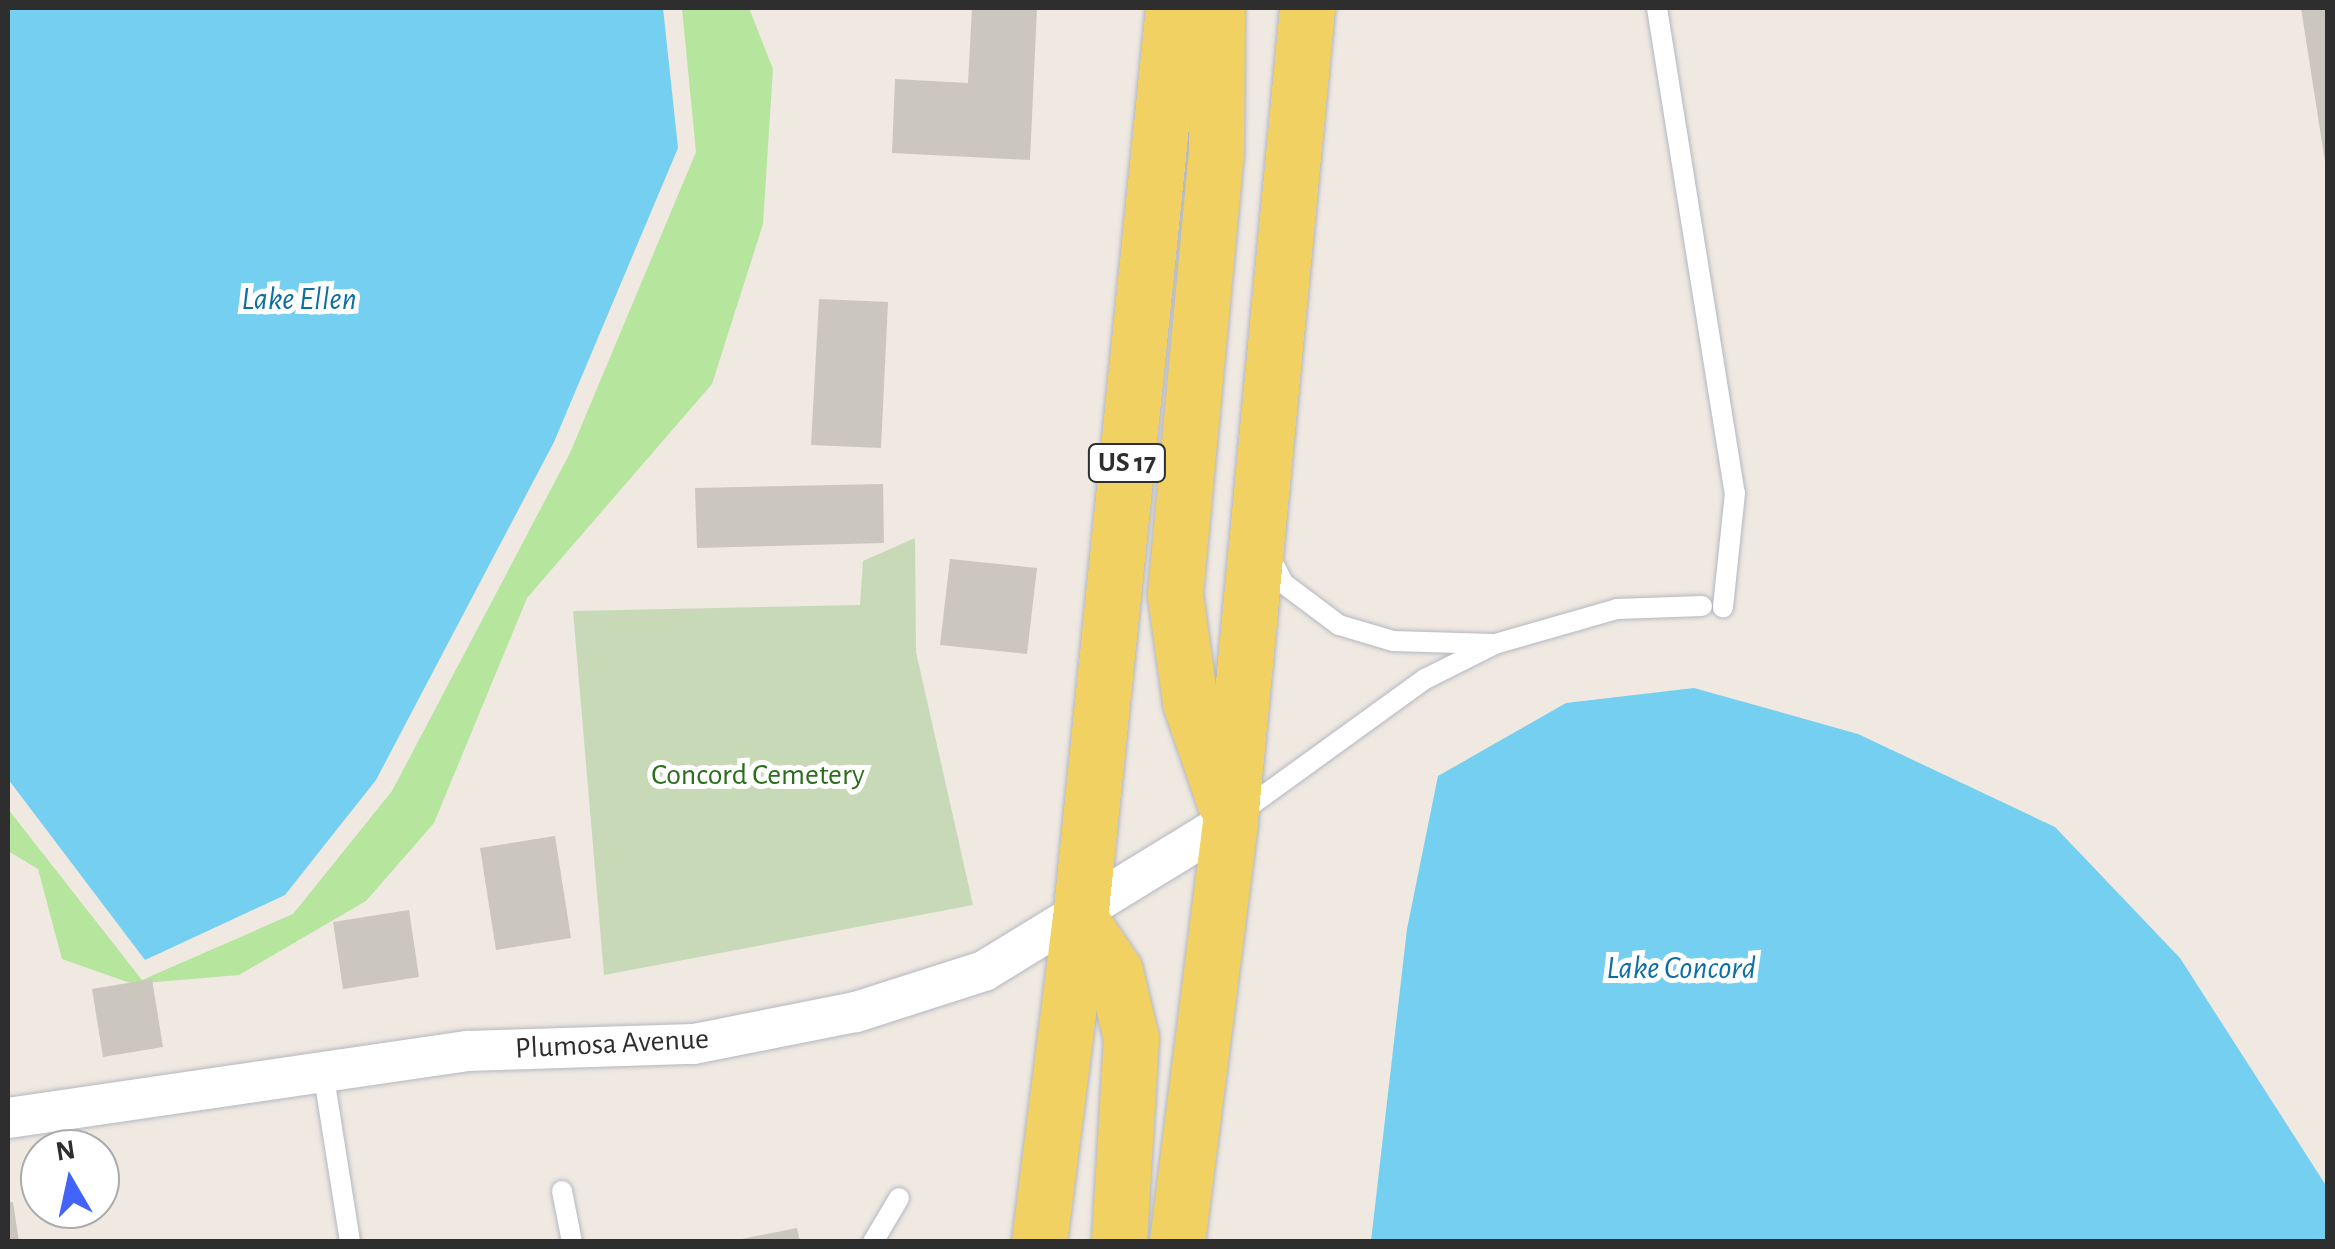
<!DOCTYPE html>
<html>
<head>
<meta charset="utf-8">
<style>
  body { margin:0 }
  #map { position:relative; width:2335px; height:1249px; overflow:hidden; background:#efe9e1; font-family:"Alegreya Sans",sans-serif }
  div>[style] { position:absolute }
  .green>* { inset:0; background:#b6e59e }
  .cemetery>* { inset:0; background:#c8d9b8 }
  .water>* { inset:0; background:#75cff0 }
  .building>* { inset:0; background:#cbc7bf }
  .roads { filter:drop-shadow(0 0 2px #b4b7c1) drop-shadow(0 0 2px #b4b7c1) }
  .lane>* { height:20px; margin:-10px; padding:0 10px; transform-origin:10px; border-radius:10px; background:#fff }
  .street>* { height:40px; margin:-20px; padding:0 20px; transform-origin:20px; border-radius:20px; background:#fff }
  .primary>* { height:55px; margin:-27.5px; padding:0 27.5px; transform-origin:27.5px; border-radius:27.5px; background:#f2d163 }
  span { translate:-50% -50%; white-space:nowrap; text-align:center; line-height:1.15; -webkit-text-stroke:10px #fff; paint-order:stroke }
  .shield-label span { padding:2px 8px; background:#fff; border:2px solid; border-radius:8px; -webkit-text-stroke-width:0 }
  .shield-label { font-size:28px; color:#2e2e2e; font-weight:700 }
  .park-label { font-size:30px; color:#2c6e1b }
  .street-label { font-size:30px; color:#2e2e2e }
  .water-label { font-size:32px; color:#0d6fa3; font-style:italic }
  .frame { position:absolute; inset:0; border:10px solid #2e2e2e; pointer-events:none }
  .north { position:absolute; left:20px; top:1129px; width:100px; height:100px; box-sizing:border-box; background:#fff; border:2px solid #ababab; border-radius:50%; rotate:351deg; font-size:28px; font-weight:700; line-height:40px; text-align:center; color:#2e2e2e }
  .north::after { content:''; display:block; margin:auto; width:35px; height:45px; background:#4264fb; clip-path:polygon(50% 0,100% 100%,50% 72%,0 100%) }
</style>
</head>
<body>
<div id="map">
  <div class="green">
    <i style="clip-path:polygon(682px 8px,749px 8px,773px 69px,763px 224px,712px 384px,527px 598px,434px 823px,366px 901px,239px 975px,133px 984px,62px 959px,38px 869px,8px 851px,8px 809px,142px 980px,293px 914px,392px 791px,570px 453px,696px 152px)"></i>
  </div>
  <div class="cemetery">
    <i style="clip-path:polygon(915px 538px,916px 652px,973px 905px,604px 975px,573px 611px,860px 605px,863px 561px)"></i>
  </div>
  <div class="water">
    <i style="clip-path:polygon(8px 8px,663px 8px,678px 148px,554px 442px,376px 780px,285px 895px,145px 960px,8px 779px)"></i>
    <i style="clip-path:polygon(1694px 688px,1858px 734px,2055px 827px,2180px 958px,2327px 1187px,2327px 1241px,1371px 1241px,1407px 929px,1438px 776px,1566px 703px)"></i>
  </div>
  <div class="building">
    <i style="clip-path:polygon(972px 8px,1037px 8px,1030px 160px,892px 153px,895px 79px,968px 83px)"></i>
    <i style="clip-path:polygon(2301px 8px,2328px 8px,2328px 161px,2325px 162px)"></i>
    <i style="clip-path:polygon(819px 299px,888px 302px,881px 448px,811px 445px)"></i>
    <i style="clip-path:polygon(883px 484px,884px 543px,697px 548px,695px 488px)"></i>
    <i style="clip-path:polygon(950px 559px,1037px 568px,1027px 654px,940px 645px)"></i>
    <i style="clip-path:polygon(555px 836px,571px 938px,496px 950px,480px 848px)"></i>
    <i style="clip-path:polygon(409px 910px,419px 977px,343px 989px,333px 922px)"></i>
    <i style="clip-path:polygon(152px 979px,163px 1047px,103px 1057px,92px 989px)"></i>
    <i style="clip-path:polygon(8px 1202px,13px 1202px,19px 1242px,8px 1242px)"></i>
    <i style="clip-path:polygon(797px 1228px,800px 1242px,737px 1242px,737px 1240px)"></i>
  </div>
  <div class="roads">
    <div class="lane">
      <i style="left:1657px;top:8px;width:491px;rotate:80.9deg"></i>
      <i style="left:1735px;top:493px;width:115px;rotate:96deg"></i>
      <i style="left:1270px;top:557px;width:29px;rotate:63deg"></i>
      <i style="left:1283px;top:583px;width:70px;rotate:36.9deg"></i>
      <i style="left:1339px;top:625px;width:56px;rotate:16.5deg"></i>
      <i style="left:1393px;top:641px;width:100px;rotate:1.7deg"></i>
      <i style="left:1241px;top:812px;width:227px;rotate:-35.9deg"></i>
      <i style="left:1425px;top:679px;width:78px;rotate:-26.6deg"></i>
      <i style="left:1495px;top:644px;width:127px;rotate:-16deg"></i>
      <i style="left:1617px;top:609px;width:85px;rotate:-2deg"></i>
      <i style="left:323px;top:1071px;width:173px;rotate:81deg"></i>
      <i style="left:562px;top:1191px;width:52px;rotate:78.9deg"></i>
      <i style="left:873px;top:1242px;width:51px;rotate:-59.4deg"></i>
    </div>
    <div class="street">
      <i style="left:8px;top:1118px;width:464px;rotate:-8.3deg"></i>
      <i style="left:467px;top:1051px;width:227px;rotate:-1.8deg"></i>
      <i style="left:694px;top:1044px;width:165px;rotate:-11.2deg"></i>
      <i style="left:856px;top:1012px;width:134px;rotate:-17.8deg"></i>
      <i style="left:984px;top:971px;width:289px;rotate:-31.5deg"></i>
    </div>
    <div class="primary">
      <i style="left:1217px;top:8px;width:143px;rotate:90.4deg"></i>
      <i style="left:1216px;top:151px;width:446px;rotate:95.3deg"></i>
      <i style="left:1175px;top:595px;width:108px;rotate:82deg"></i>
      <i style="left:1190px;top:702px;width:105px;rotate:71deg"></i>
      <i style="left:1080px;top:919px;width:63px;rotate:56.1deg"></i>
      <i style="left:1115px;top:971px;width:69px;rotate:76.6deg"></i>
      <i style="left:1131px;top:1038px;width:204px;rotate:93.4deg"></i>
      <i style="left:1039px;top:1242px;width:326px;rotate:-82.8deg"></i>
      <i style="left:1080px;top:919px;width:916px;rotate:-84.17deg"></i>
      <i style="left:1177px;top:1242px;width:425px;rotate:-82.8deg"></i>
      <i style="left:1230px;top:820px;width:816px;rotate:-84.58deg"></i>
    </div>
  </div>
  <div class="shield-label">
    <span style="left:1127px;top:463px">US 17</span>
  </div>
  <div class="park-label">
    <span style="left:758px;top:775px">Concord Cemetery</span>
  </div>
  <div class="street-label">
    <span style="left:612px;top:1044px;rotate:-3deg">Plumosa Avenue</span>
  </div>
  <div class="water-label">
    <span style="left:299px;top:299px">Lake Ellen</span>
    <span style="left:1681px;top:968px">Lake Concord</span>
  </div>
  <div class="frame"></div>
  <div class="north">N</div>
</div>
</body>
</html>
